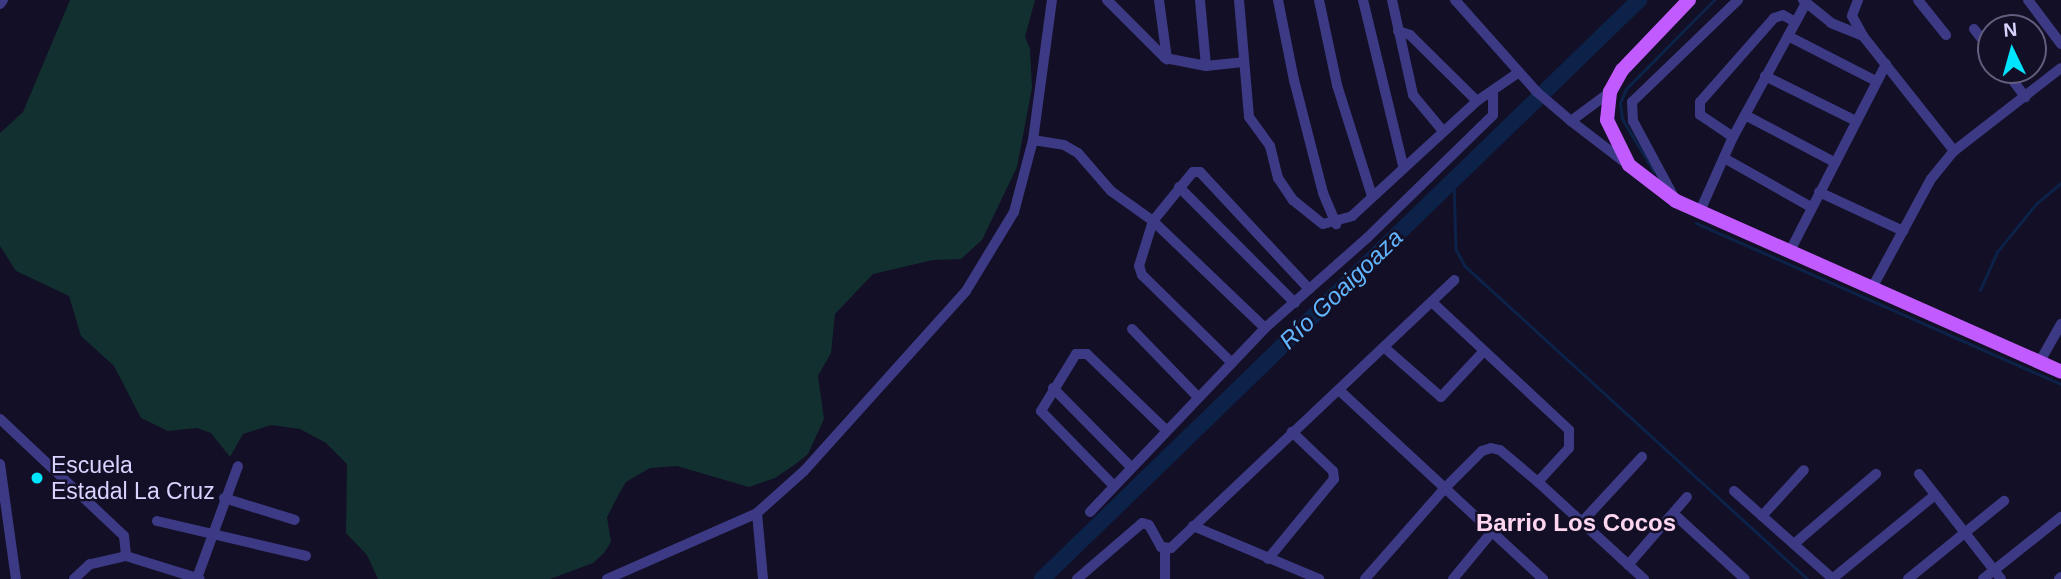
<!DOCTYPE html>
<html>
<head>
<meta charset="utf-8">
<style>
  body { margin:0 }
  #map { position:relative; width:2061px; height:579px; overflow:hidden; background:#130f26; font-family:Arial,sans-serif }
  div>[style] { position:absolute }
  .green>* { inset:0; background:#12302f }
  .stream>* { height:2.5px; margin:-1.25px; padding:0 1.25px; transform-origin:1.25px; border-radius:1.25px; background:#0c2248 }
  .river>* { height:16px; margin:-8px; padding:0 8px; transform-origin:8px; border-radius:8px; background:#0c2248 }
  .minor>* { height:10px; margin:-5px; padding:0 5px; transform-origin:5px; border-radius:5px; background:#3d3a85 }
  .major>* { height:14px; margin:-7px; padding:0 7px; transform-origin:7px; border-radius:7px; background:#c25bff }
  .dots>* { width:19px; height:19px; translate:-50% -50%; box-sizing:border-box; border:4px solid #130f26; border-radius:50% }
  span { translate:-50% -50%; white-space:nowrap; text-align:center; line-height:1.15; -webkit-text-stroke:5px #130f26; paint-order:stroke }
  .poi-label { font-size:23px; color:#d9d4ff }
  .left { translate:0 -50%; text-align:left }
  .water-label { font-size:24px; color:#62b6ff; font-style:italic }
  .neighbourhood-label { font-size:24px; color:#ffd6f0; font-weight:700 }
  .north { position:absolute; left:1977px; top:14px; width:70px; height:70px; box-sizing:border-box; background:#130f26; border:2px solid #625e7d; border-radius:50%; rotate:355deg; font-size:19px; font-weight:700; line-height:28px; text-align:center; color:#d9d4ff }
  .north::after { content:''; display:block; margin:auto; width:24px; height:32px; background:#00e5ff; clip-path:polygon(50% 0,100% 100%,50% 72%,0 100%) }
</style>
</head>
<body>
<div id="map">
  <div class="green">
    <i style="clip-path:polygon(70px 0,1035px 0,1025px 37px,1030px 49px,1032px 88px,1017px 167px,982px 240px,961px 259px,933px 260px,873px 274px,835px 314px,831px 353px,818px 376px,824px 419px,808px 454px,797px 463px,775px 478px,749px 487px,677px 466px,650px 468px,626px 482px,619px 494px,607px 517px,611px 542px,604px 553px,593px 563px,550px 579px,378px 579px,367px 555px,346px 533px,347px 464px,326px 443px,300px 429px,271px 425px,243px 434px,230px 457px,211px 433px,197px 428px,168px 431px,141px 418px,114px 366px,81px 336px,69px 296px,16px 271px,0 246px,0 133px,23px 112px)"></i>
  </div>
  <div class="stream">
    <i style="left:1654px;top:172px;width:62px;rotate:-121.1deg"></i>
    <i style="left:1622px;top:119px;width:16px;rotate:-97deg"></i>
    <i style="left:1620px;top:103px;width:15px;rotate:-67deg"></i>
    <i style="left:1626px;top:89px;width:125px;rotate:-45.3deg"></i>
    <i style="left:1454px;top:181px;width:68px;rotate:88.3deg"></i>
    <i style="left:1456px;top:249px;width:19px;rotate:62deg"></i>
    <i style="left:1465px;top:266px;width:464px;rotate:42.4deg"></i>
    <i style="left:1696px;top:223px;width:399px;rotate:23.8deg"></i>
    <i style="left:1980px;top:290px;width:42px;rotate:-65.9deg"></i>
    <i style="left:1997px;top:252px;width:62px;rotate:-50.9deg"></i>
    <i style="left:2036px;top:204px;width:33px;rotate:-40deg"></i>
  </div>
  <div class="river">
    <i style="left:1042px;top:579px;width:832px;rotate:-44.12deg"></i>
  </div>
  <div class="minor">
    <i style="left:1107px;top:0;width:82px;rotate:45deg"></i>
    <i style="left:1165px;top:58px;width:42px;rotate:11deg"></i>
    <i style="left:1206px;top:66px;width:37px;rotate:-6deg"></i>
    <i style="left:1159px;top:0;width:60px;rotate:82.3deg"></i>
    <i style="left:1200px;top:0;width:66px;rotate:84.8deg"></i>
    <i style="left:1239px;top:0;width:117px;rotate:85.1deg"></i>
    <i style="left:1249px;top:117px;width:36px;rotate:54deg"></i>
    <i style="left:1270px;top:146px;width:33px;rotate:76deg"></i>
    <i style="left:1278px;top:178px;width:27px;rotate:56deg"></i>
    <i style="left:1293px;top:200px;width:38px;rotate:39deg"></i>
    <i style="left:1323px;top:224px;width:30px;rotate:-15deg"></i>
    <i style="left:1352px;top:216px;width:170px;rotate:-42.6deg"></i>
    <i style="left:1477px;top:101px;width:51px;rotate:-34.6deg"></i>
    <i style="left:1278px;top:0;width:82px;rotate:78.7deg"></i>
    <i style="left:1294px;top:80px;width:117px;rotate:75.6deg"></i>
    <i style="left:1323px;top:193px;width:34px;rotate:67deg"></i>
    <i style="left:1319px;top:0;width:87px;rotate:78deg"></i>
    <i style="left:1337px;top:85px;width:116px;rotate:72.5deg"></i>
    <i style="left:1363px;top:0;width:170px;rotate:76.4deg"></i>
    <i style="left:1392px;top:0;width:97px;rotate:77.5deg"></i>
    <i style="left:1413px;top:95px;width:47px;rotate:50.2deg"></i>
    <i style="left:1455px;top:0;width:123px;rotate:48.3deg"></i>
    <i style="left:1537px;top:92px;width:45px;rotate:40.5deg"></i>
    <i style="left:1571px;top:121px;width:49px;rotate:-36.6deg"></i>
    <i style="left:1803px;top:0;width:36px;rotate:39deg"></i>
    <i style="left:1831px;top:23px;width:35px;rotate:22deg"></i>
    <i style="left:1858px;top:0;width:17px;rotate:111deg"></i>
    <i style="left:1852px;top:16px;width:23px;rotate:61deg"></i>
    <i style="left:1863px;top:36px;width:147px;rotate:51.6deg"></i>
    <i style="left:1918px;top:0;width:45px;rotate:51.3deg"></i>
    <i style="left:2028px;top:0;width:55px;rotate:53.1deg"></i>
    <i style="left:0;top:4px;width:5px;rotate:-53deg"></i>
    <i style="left:1974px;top:29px;width:28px;rotate:52deg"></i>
    <i style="left:1398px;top:31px;width:13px;rotate:18deg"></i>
    <i style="left:1410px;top:35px;width:94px;rotate:44.6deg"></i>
    <i style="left:1788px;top:36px;width:99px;rotate:27.1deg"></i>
    <i style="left:2005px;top:70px;width:34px;rotate:53deg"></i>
    <i style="left:1765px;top:76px;width:102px;rotate:26.3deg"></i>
    <i style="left:1745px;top:115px;width:101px;rotate:27.8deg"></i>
    <i style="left:1571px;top:121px;width:71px;rotate:37.5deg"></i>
    <i style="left:1733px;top:137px;width:40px;rotate:-146deg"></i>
    <i style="left:1700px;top:115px;width:13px;rotate:-90deg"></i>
    <i style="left:1700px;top:102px;width:112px;rotate:-48.6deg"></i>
    <i style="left:1774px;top:18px;width:9px;rotate:-18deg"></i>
    <i style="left:1783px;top:15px;width:14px;rotate:30deg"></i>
    <i style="left:1033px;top:140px;width:31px;rotate:9deg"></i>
    <i style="left:1064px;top:145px;width:16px;rotate:30deg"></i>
    <i style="left:1078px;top:153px;width:50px;rotate:49deg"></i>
    <i style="left:1111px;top:191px;width:52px;rotate:35.5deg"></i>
    <i style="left:1153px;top:221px;width:155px;rotate:43.7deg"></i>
    <i style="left:1724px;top:158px;width:100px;rotate:29.4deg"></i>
    <i style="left:1179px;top:187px;width:164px;rotate:45deg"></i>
    <i style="left:1819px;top:192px;width:93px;rotate:24.9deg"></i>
    <i style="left:1675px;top:199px;width:89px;rotate:-118.3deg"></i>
    <i style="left:1633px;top:121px;width:19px;rotate:-93deg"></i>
    <i style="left:1632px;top:102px;width:147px;rotate:-43.9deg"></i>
    <i style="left:1700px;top:211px;width:81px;rotate:-66deg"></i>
    <i style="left:1733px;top:137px;width:153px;rotate:-61.4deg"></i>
    <i style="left:1791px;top:249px;width:208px;rotate:-62.8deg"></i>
    <i style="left:1872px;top:288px;width:124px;rotate:-61.6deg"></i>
    <i style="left:1931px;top:179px;width:36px;rotate:-51deg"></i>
    <i style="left:1954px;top:151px;width:135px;rotate:-37.8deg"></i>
    <i style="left:1433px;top:303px;width:186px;rotate:43deg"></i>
    <i style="left:1569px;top:430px;width:18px;rotate:90deg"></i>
    <i style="left:1569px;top:448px;width:46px;rotate:132.4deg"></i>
    <i style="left:1132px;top:329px;width:95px;rotate:45.9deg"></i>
    <i style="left:1385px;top:348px;width:74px;rotate:41.2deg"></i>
    <i style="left:1441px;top:397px;width:62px;rotate:-47deg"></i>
    <i style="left:1232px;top:363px;width:126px;rotate:-135.6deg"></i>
    <i style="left:1142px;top:275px;width:9px;rotate:-108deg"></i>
    <i style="left:1139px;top:266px;width:47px;rotate:-72.7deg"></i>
    <i style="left:1153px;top:221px;width:63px;rotate:-50.8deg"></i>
    <i style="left:1193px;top:172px;width:7px"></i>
    <i style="left:1200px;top:172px;width:160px;rotate:47deg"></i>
    <i style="left:2039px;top:363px;width:45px;rotate:-60.6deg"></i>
    <i style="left:1053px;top:388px;width:110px;rotate:45.4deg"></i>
    <i style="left:1340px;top:391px;width:277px;rotate:42.8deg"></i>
    <i style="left:0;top:419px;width:170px;rotate:43.3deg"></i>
    <i style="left:124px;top:536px;width:20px;rotate:84deg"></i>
    <i style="left:126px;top:556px;width:37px;rotate:167deg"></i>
    <i style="left:90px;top:564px;width:22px;rotate:137deg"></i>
    <i style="left:0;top:464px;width:116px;rotate:82.1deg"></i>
    <i style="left:1919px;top:474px;width:133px;rotate:52deg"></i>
    <i style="left:1113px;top:485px;width:103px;rotate:-134.2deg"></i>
    <i style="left:1041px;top:411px;width:67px;rotate:-58.4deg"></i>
    <i style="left:1076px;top:354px;width:11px"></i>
    <i style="left:1087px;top:354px;width:108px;rotate:43.9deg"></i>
    <i style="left:1734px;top:491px;width:132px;rotate:41.6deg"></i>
    <i style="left:224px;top:498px;width:74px;rotate:17.2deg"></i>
    <i style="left:1090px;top:512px;width:254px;rotate:-46.4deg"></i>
    <i style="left:1265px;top:328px;width:136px;rotate:-41.4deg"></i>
    <i style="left:1367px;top:238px;width:176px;rotate:-44.3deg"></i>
    <i style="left:1493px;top:115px;width:21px;rotate:-90deg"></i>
    <i style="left:757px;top:513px;width:66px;rotate:84.8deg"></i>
    <i style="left:1674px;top:514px;width:96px;rotate:42.5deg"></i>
    <i style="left:1762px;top:516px;width:62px;rotate:-47.6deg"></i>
    <i style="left:157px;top:521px;width:153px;rotate:13.2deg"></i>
    <i style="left:1581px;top:523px;width:90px;rotate:-47.3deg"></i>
    <i style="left:1193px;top:526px;width:137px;rotate:22.8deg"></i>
    <i style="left:1794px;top:544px;width:108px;rotate:-40.5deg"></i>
    <i style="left:126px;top:556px;width:77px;rotate:17.3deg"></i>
    <i style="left:1268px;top:559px;width:104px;rotate:-50.5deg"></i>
    <i style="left:1334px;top:479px;width:8px;rotate:-97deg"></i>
    <i style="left:1333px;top:471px;width:57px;rotate:-136.4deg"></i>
    <i style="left:1628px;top:565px;width:90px;rotate:-49.1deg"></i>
    <i style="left:197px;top:578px;width:119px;rotate:-69.9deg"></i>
    <i style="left:607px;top:579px;width:164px;rotate:-23.7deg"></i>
    <i style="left:757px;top:513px;width:63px;rotate:-41.8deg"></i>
    <i style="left:804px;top:471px;width:242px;rotate:-48deg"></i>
    <i style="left:966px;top:291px;width:92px;rotate:-58.7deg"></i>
    <i style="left:1014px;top:212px;width:74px;rotate:-75.2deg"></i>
    <i style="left:1033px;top:140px;width:141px;rotate:-82.3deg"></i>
    <i style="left:1077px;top:579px;width:86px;rotate:-40.7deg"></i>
    <i style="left:1142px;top:523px;width:7px;rotate:16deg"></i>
    <i style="left:1149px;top:525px;width:25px;rotate:61deg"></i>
    <i style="left:1161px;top:547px;width:10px;rotate:6deg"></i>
    <i style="left:1171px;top:548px;width:390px;rotate:-43.4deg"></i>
    <i style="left:1165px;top:579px;width:30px;rotate:-90deg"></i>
    <i style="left:1365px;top:579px;width:120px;rotate:-48.7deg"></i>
    <i style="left:1444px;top:489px;width:54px;rotate:-45deg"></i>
    <i style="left:1482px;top:451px;width:9px;rotate:-18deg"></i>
    <i style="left:1491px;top:448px;width:9px;rotate:13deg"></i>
    <i style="left:1500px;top:450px;width:50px;rotate:40.1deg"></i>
    <i style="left:1538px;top:482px;width:144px;rotate:42.5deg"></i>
    <i style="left:1453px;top:579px;width:60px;rotate:-50.4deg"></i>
    <i style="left:1832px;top:579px;width:133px;rotate:-39.2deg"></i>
    <i style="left:1908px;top:579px;width:124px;rotate:-39.1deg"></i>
    <i style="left:1983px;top:579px;width:100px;rotate:-38.5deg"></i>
    <i style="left:2059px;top:579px;width:3px;rotate:-45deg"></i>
  </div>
  <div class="major">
    <i style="left:1689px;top:0;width:97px;rotate:133.7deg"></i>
    <i style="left:1622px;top:70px;width:25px;rotate:119deg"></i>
    <i style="left:1610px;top:92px;width:28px;rotate:96deg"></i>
    <i style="left:1607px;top:120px;width:50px;rotate:63.9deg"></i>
    <i style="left:1629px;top:165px;width:59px;rotate:37.5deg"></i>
    <i style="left:1676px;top:201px;width:421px;rotate:23.9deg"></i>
  </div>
  <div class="dots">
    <i style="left:37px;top:478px;background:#00e5ff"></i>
  </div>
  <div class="poi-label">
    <span class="left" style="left:51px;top:478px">Escuela<br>Estadal La Cruz</span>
  </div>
  <div class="water-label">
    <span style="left:1341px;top:289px;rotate:-44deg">Río Goaigoaza</span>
  </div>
  <div class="neighbourhood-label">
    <span style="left:1576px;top:523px">Barrio Los Cocos</span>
  </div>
  <div class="north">N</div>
</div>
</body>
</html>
